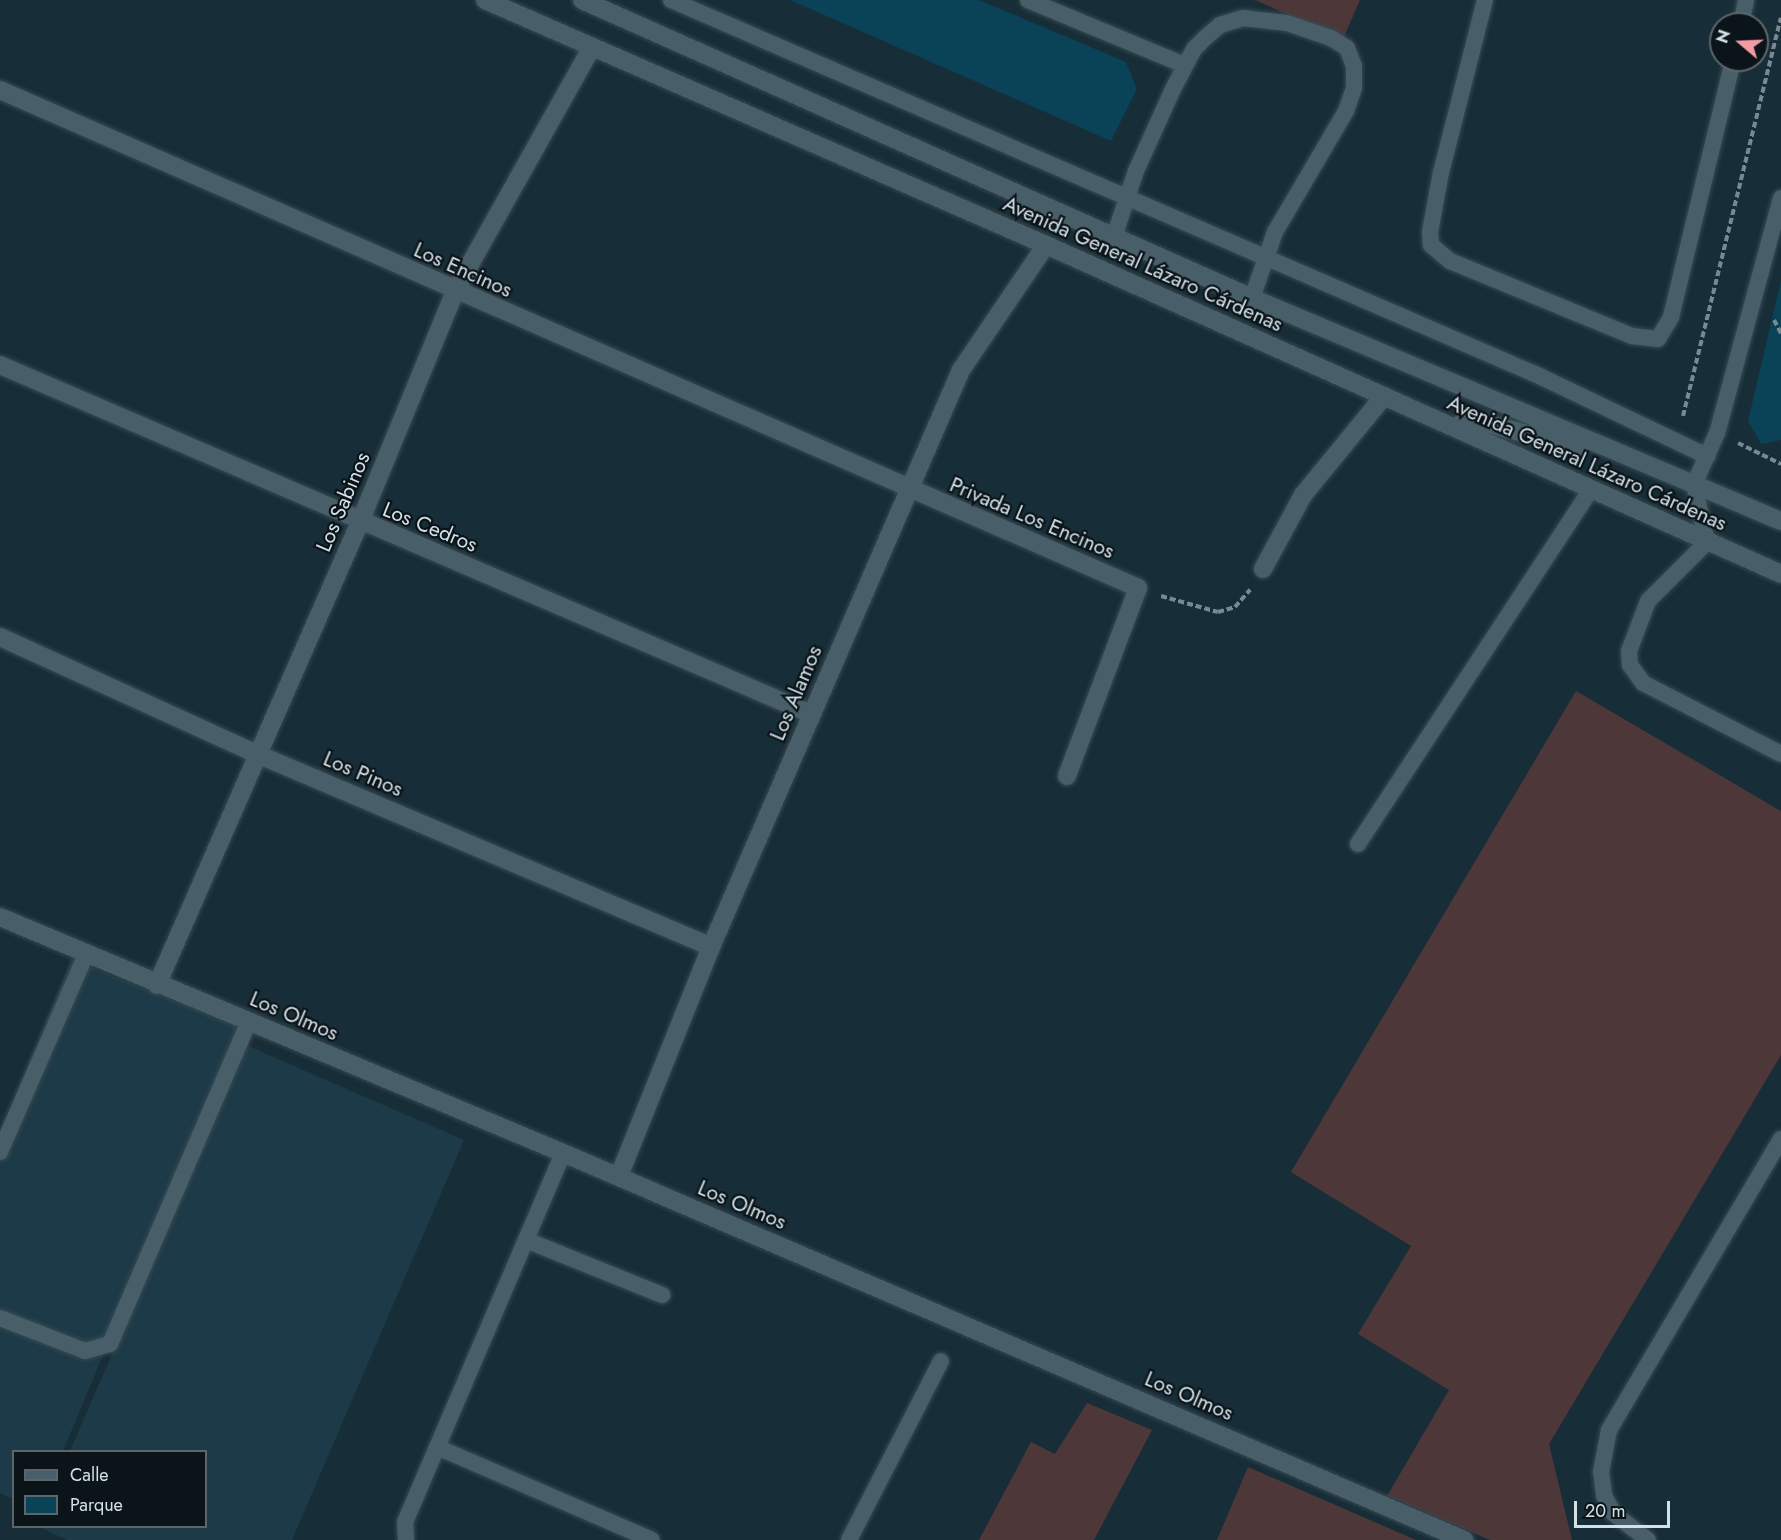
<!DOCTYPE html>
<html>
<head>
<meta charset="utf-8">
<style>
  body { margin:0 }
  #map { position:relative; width:1781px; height:1540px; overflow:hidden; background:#172d37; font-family:Jost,sans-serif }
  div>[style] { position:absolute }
  .built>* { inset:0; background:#1d3a48 }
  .green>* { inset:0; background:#0a4257 }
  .building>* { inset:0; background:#4e3739 }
  .path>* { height:4px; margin-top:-2px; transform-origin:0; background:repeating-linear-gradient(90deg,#788991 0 6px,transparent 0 9px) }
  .roads { filter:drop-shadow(0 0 2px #384a52) drop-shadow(0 0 2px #384a52) }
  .lane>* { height:16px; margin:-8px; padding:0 8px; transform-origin:8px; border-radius:8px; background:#485f6a }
  .street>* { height:18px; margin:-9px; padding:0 9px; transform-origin:9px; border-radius:9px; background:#485f6a }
  .secondary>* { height:18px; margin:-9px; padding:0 9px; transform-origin:9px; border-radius:9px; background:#485f6a }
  span { translate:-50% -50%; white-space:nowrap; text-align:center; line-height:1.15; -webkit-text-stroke:4.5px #0b1419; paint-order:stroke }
  .street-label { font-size:21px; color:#d3e0e6 }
  .legend { position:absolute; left:12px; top:1450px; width:195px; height:78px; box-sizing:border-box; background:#0b1419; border:2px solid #5b666b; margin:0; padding:8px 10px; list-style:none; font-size:18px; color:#d3e0e6 }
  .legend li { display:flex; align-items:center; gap:12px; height:30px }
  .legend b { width:30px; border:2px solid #5b666b }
  .north { position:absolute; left:1709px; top:12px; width:60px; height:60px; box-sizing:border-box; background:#0b1419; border:2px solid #5b666b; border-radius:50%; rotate:289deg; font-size:16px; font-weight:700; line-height:24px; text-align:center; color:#d3e0e6 }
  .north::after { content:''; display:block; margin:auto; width:21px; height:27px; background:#f49aa3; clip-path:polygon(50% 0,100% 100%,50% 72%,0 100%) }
  .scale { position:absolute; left:1574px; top:1501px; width:96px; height:27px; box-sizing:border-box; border:3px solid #d3e0e6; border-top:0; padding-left:8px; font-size:18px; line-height:21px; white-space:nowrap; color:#d3e0e6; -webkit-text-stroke:4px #0b1419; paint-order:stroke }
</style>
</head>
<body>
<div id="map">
  <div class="built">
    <i style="clip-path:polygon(71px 960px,241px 1026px,63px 1451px,14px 1452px,13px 1499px,0 1493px,0 1132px)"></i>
    <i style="clip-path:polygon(246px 1045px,464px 1140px,292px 1540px,67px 1540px,38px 1526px,206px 1526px,206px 1452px,70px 1451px)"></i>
  </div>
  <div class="green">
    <i style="clip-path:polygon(790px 0,979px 0,1126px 62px,1137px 89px,1111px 141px)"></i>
    <i style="clip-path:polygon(1781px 280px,1781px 440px,1761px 444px,1748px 421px)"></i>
  </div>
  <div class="building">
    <i style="clip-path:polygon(1255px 0,1360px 0,1343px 39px)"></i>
    <i style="clip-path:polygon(1576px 691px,1781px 811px,1781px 1055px,1549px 1444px,1572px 1540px,1490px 1540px,1387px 1496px,1449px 1390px,1358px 1334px,1411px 1246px,1291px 1172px)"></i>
    <i style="clip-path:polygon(1087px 1403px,1152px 1430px,1094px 1540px,979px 1540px,1031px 1442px,1055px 1454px)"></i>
    <i style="clip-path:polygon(1248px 1467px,1416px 1540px,1217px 1540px)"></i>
  </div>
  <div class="path">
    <i style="left:1774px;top:320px;width:15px;rotate:62deg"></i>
    <i style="left:1683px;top:416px;width:410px;rotate:-76.2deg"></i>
    <i style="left:1738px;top:443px;width:48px;rotate:26deg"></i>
    <i style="left:1161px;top:596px;width:59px;rotate:15.7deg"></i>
    <i style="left:1218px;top:612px;width:18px;rotate:-16deg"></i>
    <i style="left:1235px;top:607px;width:23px;rotate:-49deg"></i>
  </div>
  <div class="roads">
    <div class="lane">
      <i style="left:671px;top:0;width:941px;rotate:23.41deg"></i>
      <i style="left:1535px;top:374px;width:191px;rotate:25.5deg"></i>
      <i style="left:1028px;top:0;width:169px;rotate:22.6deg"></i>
      <i style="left:1485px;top:0;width:178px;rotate:104.3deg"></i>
      <i style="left:1441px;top:172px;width:61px;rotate:100.4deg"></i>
      <i style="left:1430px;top:232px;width:13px;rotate:86deg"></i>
      <i style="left:1431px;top:245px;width:25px;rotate:40deg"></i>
      <i style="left:1450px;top:261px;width:197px;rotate:22.4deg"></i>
      <i style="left:1632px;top:336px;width:26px;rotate:7deg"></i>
      <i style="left:1658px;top:339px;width:26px;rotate:-59deg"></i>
      <i style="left:1671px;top:317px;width:264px;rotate:-76.4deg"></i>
      <i style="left:1741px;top:24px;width:25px;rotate:-78deg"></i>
      <i style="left:1781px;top:198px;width:244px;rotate:105.2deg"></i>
      <i style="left:1717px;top:433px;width:57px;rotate:113.9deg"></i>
      <i style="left:1694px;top:485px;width:58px;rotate:77.2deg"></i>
      <i style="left:1707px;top:542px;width:83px;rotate:135deg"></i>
      <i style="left:1648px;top:601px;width:53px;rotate:110.8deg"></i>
      <i style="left:1629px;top:651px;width:14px;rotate:86deg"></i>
      <i style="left:1630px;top:665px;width:22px;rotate:54deg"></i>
      <i style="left:1643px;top:683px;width:155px;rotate:27.2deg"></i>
      <i style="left:1114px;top:237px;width:70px;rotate:-71.6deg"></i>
      <i style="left:1136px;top:171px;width:90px;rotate:-65.7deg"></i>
      <i style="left:1173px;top:89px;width:45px;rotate:-62.3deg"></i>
      <i style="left:1194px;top:49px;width:16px;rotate:-45deg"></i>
      <i style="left:1205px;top:38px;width:20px;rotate:-41deg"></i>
      <i style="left:1220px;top:25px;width:24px;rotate:-17deg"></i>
      <i style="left:1243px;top:18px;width:44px;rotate:6.5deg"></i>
      <i style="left:1287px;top:23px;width:46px;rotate:18.8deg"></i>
      <i style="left:1331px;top:38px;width:19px;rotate:32deg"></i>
      <i style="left:1347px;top:48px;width:19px;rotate:69deg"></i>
      <i style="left:1354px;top:66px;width:22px;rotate:90deg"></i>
      <i style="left:1354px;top:88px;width:24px;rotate:109deg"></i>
      <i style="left:1346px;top:111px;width:140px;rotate:120.4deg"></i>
      <i style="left:1275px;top:232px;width:70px;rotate:109.2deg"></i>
      <i style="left:1358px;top:844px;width:425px;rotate:-56.7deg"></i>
      <i style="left:0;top:1152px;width:216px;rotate:-66.5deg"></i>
      <i style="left:526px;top:1240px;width:147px;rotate:22deg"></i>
      <i style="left:0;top:1318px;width:91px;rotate:21.2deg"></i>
      <i style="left:85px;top:1351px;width:26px;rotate:-16deg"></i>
      <i style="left:110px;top:1344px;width:352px;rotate:-66.7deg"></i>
      <i style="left:437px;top:1447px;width:234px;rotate:23.4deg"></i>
      <i style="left:406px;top:1540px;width:18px;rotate:-93deg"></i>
      <i style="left:405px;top:1522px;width:401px;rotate:-66.8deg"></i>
      <i style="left:849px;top:1540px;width:201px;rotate:-62.8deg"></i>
      <i style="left:1648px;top:1540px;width:44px;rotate:-142.4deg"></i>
      <i style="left:1613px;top:1513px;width:20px;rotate:-117deg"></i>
      <i style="left:1604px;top:1495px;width:23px;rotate:-97deg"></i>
      <i style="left:1601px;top:1472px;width:43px;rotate:-79.2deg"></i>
      <i style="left:1609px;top:1430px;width:338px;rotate:-59.4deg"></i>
    </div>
    <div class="street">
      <i style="left:0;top:90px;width:1242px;rotate:23.63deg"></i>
      <i style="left:1138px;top:588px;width:201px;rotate:110.7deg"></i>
      <i style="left:0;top:365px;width:883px;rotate:23.28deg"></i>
      <i style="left:1263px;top:569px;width:84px;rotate:-61.6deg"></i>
      <i style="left:1303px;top:495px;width:128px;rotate:-50.7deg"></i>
      <i style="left:0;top:637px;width:282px;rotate:24.5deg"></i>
      <i style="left:257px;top:754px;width:493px;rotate:23deg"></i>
      <i style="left:0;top:917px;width:610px;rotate:22.74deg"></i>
      <i style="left:563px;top:1153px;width:981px;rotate:23.24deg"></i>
      <i style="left:157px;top:985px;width:506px;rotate:-66.33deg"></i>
      <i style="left:360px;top:522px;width:250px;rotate:-67.6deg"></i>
      <i style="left:455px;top:291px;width:280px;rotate:-60.7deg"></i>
      <i style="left:619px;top:1176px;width:247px;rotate:-68.1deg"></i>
      <i style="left:711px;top:947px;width:629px;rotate:-66.57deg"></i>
      <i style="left:961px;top:370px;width:151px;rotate:-55.8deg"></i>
    </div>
    <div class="secondary">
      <i style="left:485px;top:0;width:612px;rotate:23.59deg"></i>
      <i style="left:1046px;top:245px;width:805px;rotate:24.11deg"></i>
      <i style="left:582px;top:0;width:733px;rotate:23.98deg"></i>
      <i style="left:1252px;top:298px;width:574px;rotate:22.86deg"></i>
      <i style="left:1460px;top:429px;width:5px;rotate:-158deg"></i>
      <i style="left:1455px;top:427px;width:14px;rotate:-30deg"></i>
      <i style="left:1467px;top:420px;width:13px;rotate:9deg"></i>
      <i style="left:1480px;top:422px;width:102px;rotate:14.2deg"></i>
    </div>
  </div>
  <div class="street-label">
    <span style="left:1143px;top:264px;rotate:24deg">Avenida General Lázaro Cárdenas</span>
    <span style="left:463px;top:270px;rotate:24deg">Los Encinos</span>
    <span style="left:1587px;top:463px;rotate:24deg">Avenida General Lázaro Cárdenas</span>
    <span style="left:343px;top:502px;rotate:-67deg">Los Sabinos</span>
    <span style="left:1032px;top:518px;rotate:23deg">Privada Los Encinos</span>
    <span style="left:430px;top:527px;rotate:22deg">Los Cedros</span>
    <span style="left:796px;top:693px;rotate:-67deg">Los Alamos</span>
    <span style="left:363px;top:774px;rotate:23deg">Los Pinos</span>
    <span style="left:294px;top:1016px;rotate:23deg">Los Olmos</span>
    <span style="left:742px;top:1205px;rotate:23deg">Los Olmos</span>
    <span style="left:1189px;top:1396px;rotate:23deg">Los Olmos</span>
  </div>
  <ul class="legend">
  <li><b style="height:8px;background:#485f6a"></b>Calle</li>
  <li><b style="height:16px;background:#0a4257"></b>Parque</li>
  </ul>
  <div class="north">N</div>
  <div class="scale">20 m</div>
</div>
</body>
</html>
